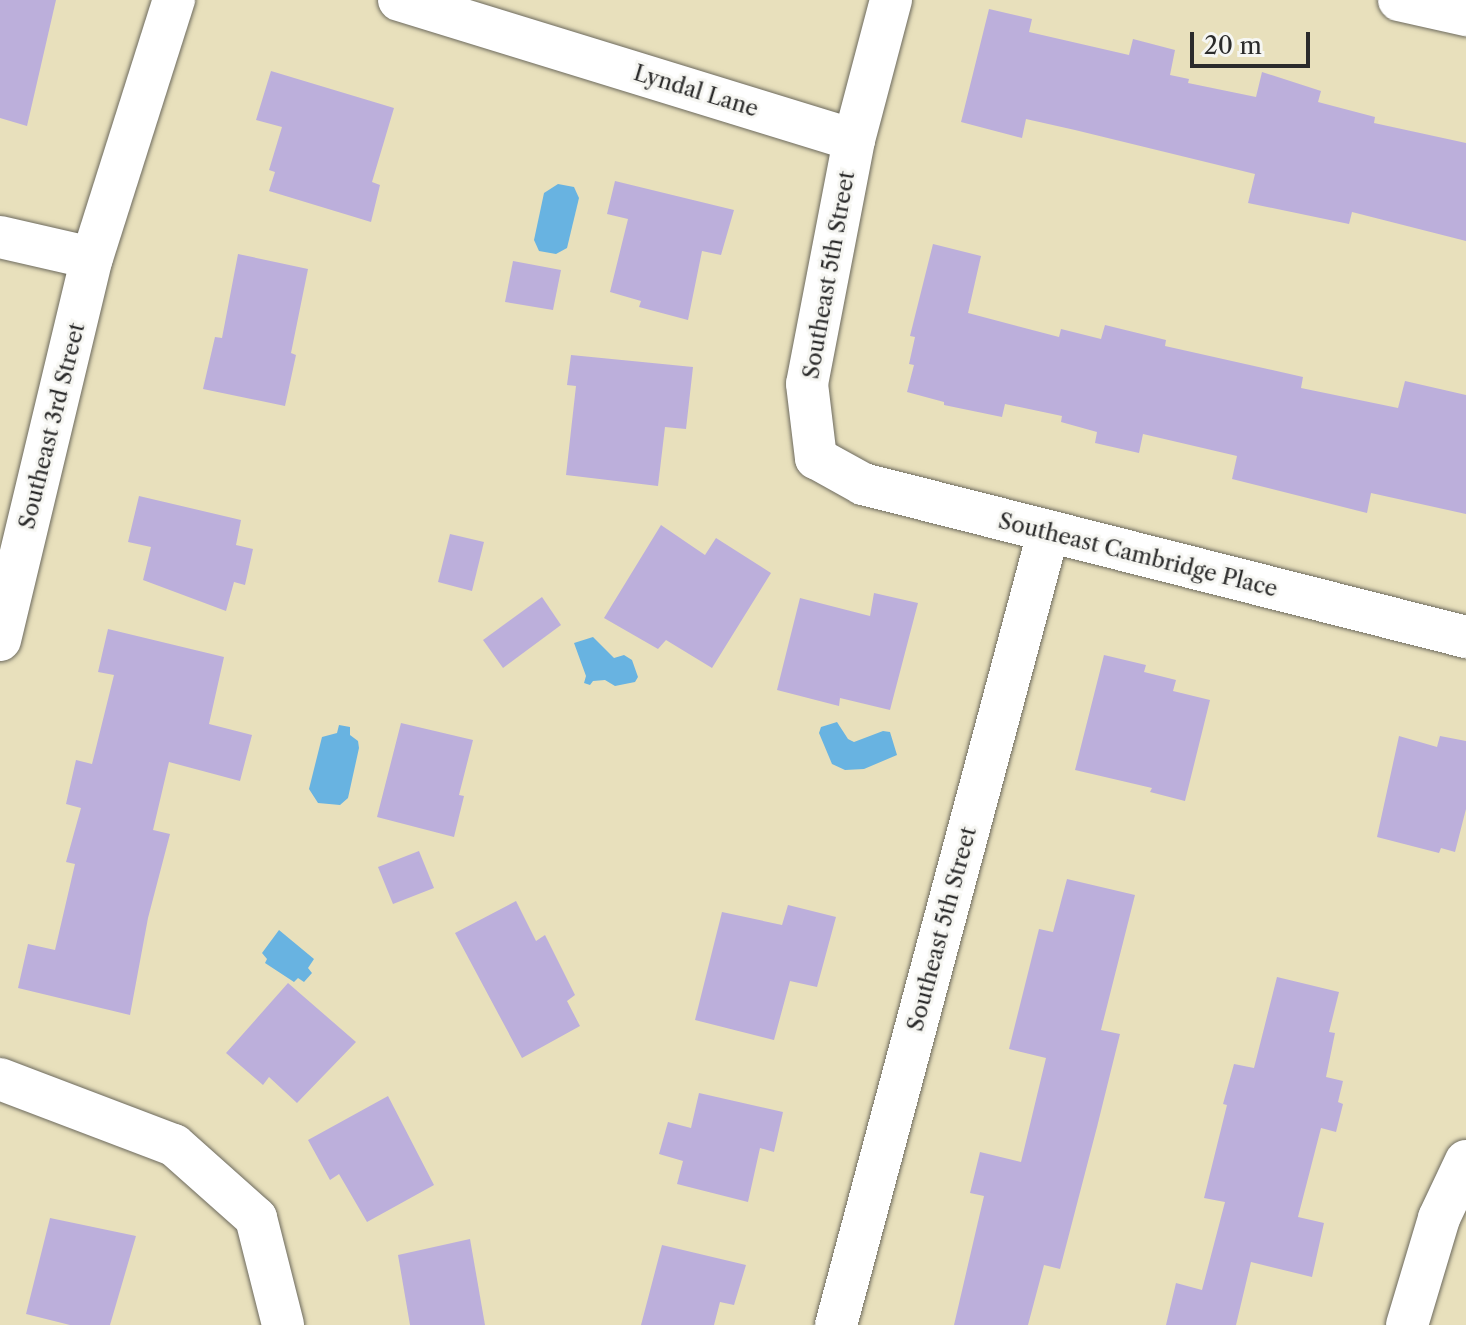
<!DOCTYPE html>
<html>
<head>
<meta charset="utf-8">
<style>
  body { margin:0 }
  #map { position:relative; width:1466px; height:1325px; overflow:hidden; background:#e8e0bc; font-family:"Libre Caslon Text",serif }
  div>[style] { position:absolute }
  .water>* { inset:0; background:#68b3e1 }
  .building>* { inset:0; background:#bcafdb }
  .roads { filter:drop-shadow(0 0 2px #6d6a5e) drop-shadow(0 0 2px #6d6a5e) }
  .minor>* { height:42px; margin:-21px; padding:0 21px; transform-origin:21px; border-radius:21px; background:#fff }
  span { translate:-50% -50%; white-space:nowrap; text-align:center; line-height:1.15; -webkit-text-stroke:6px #f6f6f2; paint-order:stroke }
  .street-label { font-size:22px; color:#2b2b2b }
  .scale { position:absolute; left:1190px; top:32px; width:120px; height:36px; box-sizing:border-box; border:4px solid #2b2b2b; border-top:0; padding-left:10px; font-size:24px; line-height:28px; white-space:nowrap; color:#2b2b2b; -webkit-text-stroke:6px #f6f6f2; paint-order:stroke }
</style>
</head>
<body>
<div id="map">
  <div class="water">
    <i style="clip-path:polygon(558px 184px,574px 187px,579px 198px,567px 248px,556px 254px,539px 251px,534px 240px,544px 193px)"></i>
    <i style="clip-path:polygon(593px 637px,614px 658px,624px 655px,632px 660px,638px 677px,635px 682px,615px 686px,605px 680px,593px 681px,590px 685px,584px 683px,586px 676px,574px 643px)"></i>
    <i style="clip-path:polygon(837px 722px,848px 739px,854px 742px,883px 731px,890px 732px,897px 755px,864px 769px,845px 770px,832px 764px,819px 733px,821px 727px)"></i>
    <i style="clip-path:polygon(339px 725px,350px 727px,350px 735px,358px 741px,359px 748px,348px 798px,340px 805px,318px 803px,309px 789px,322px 737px,337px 733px)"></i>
    <i style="clip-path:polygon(279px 930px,314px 959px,308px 968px,312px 973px,304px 982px,298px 978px,294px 982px,265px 963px,267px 959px,262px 953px)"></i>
  </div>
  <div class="building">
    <i style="clip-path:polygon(0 0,56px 0,27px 126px,0 118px)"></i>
    <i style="clip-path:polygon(989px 9px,1032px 19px,1029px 32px,1129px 55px,1133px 39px,1175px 50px,1170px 75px,1189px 79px,1188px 83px,1256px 97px,1262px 72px,1321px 91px,1318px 102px,1375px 117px,1374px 123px,1466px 143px,1466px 241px,1352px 212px,1349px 224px,1248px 203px,1255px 174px,1075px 130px,1026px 119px,1022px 138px,961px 122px)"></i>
    <i style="clip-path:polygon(271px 71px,394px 108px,372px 182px,380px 185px,371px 222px,269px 191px,275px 172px,269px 170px,282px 127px,256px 120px)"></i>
    <i style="clip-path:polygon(615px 181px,734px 210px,721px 255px,702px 251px,688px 320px,639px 307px,641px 301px,610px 292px,628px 219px,607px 214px)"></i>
    <i style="clip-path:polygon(933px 244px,981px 256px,968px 313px,1059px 337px,1061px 329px,1101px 339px,1105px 325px,1166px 340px,1165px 346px,1303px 377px,1301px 388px,1398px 408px,1405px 381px,1466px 395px,1466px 514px,1371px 493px,1367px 513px,1232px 479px,1237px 456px,1143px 434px,1139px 453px,1095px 443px,1097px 432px,1061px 422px,1062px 416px,1005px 404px,1002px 417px,944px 405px,944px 402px,907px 392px,914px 365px,909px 364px,915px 337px,910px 336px)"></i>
    <i style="clip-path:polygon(238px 254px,308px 269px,291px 353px,296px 355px,285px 406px,203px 389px,215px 337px,222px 338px)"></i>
    <i style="clip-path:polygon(513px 261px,561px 270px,553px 310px,505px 302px)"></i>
    <i style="clip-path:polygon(571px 355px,693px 367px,686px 429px,665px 427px,658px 486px,566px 475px,576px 386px,567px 385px)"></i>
    <i style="clip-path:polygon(139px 496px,241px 520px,236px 545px,253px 549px,245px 585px,234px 582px,226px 611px,143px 580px,151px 547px,128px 542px)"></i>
    <i style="clip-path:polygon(661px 525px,705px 555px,716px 538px,771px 573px,712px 668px,666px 640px,658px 649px,604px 618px)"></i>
    <i style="clip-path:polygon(450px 534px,484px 542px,472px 591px,438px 582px)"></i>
    <i style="clip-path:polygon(874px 593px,918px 603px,890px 710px,840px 698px,839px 706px,777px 690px,800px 598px,870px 616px)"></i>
    <i style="clip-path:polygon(542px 597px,561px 625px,503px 668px,483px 640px)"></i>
    <i style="clip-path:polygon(108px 629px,224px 657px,209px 724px,252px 735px,240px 781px,169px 762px,153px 830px,170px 834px,148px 918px,130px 1015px,18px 988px,28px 944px,55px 950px,75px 864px,66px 862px,81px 808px,66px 804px,76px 760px,92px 764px,114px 675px,98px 672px)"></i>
    <i style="clip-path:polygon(1104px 655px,1146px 665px,1144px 672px,1176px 680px,1173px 691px,1210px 700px,1185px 801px,1150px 792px,1152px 788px,1075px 770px)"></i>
    <i style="clip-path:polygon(401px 723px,473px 740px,459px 795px,464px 796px,454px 837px,377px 817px)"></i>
    <i style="clip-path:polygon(1399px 736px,1437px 747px,1440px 736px,1466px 741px,1466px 809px,1455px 852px,1441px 848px,1439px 853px,1377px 837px)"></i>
    <i style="clip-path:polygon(419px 851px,434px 888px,393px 904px,378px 867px)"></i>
    <i style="clip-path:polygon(1067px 879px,1135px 895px,1101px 1030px,1120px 1034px,1097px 1127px,1060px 1269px,1044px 1265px,1028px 1325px,954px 1325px,984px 1196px,970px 1193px,980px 1152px,1021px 1162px,1046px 1058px,1009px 1049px,1039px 929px,1053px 932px)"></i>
    <i style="clip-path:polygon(516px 901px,536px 941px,545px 935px,575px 995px,567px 1001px,580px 1026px,522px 1058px,455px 933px)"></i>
    <i style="clip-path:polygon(788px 905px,836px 917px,817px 987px,790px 981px,774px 1040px,695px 1020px,722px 912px,782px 925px)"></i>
    <i style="clip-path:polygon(1277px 977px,1339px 992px,1329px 1032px,1335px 1033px,1326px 1077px,1343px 1081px,1338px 1102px,1343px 1104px,1336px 1132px,1321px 1128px,1298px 1217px,1324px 1223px,1312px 1277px,1251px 1262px,1236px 1325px,1166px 1325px,1176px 1283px,1202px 1290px,1225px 1202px,1204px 1198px,1227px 1105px,1223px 1104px,1234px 1064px,1254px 1068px)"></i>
    <i style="clip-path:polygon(288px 983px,356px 1042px,297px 1103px,269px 1077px,263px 1085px,226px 1053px)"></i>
    <i style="clip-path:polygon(699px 1093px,783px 1112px,774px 1152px,760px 1148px,748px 1202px,677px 1184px,683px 1161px,659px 1154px,668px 1122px,691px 1128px)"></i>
    <i style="clip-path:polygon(388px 1096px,434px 1185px,367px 1222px,339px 1174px,330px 1180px,308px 1140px)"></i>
    <i style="clip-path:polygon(50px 1218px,136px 1236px,110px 1325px,70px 1325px,26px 1314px)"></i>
    <i style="clip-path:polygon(470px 1239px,485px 1325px,410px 1325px,398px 1255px)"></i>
    <i style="clip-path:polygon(662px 1245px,746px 1265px,734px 1305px,720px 1302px,714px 1325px,641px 1325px)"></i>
  </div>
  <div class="roads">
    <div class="minor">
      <i style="left:399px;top:0;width:476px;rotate:17.1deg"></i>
      <i style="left:891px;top:0;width:145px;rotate:104.8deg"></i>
      <i style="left:854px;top:140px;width:248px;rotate:100.9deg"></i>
      <i style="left:807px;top:384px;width:75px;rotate:83.1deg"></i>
      <i style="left:816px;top:458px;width:54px;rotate:29deg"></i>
      <i style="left:863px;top:484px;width:622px;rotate:14.24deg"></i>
      <i style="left:1399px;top:0;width:69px;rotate:12.6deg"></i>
      <i style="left:0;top:237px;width:94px;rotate:12.9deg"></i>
      <i style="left:0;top:640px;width:393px;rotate:-76.5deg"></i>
      <i style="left:92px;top:258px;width:271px;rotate:-72.4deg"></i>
      <i style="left:0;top:1079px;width:186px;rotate:20.8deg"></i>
      <i style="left:174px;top:1145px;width:110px;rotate:41.7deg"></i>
      <i style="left:256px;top:1218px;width:110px;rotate:75.8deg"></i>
      <i style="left:836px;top:1325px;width:820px;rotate:-75.01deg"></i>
      <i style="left:1407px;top:1325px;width:112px;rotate:-73.3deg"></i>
      <i style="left:1439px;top:1218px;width:63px;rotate:-64.7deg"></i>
    </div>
  </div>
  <div class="street-label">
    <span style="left:696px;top:91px;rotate:17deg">Lyndal Lane</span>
    <span style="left:829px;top:275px;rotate:-80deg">Southeast 5th Street</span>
    <span style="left:52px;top:426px;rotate:-76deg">Southeast 3rd Street</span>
    <span style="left:1138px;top:555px;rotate:14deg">Southeast Cambridge Place</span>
    <span style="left:942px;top:929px;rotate:-75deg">Southeast 5th Street</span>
  </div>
  <div class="scale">20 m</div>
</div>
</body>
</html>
